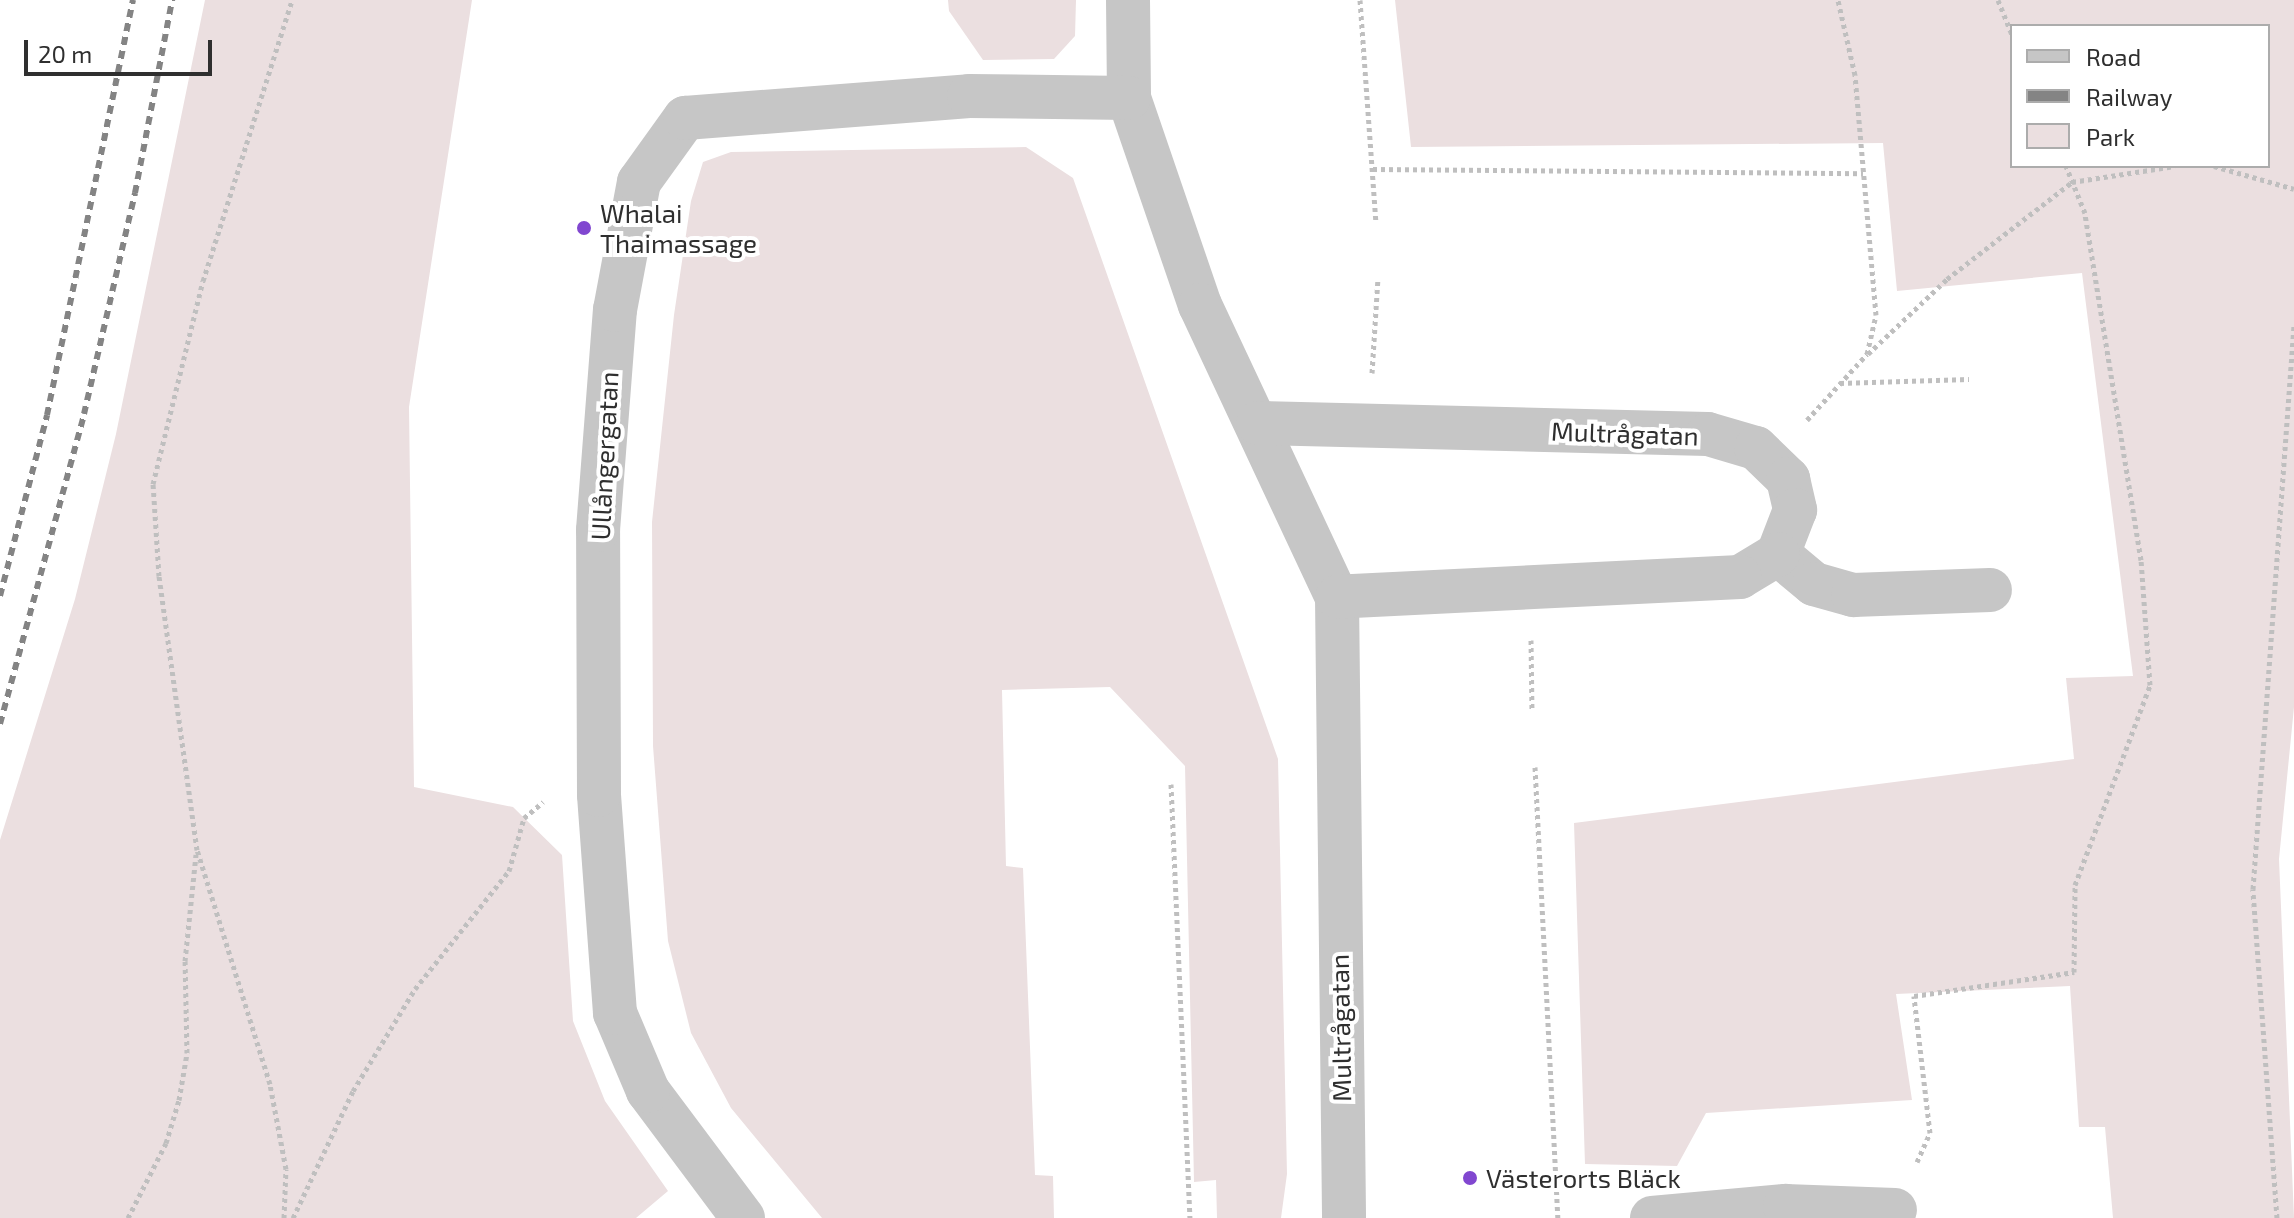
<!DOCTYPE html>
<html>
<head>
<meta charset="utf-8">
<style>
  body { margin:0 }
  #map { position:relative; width:2294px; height:1218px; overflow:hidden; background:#fff; font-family:"Exo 2",sans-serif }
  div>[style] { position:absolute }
  .green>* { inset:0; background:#ebdfe0 }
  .path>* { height:5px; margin-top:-2.5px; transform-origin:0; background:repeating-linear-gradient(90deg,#bfbfbf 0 4px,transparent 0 8px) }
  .pedestrian>* { height:44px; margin:-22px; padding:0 22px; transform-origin:22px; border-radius:22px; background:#c6c6c6 }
  .minor>* { height:44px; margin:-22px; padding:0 22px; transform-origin:22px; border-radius:22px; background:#c6c6c6 }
  .rail>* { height:6px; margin-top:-3px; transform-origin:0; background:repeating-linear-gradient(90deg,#848484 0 8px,transparent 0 14px) }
  .dots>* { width:22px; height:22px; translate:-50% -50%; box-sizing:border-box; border:4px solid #fff; border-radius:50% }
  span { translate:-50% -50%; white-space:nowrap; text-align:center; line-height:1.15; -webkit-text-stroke:8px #fff; paint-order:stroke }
  .poi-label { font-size:26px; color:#2f2f2f }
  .left { translate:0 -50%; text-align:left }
  .street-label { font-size:26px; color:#2f2f2f }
  .legend { position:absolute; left:2010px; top:24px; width:260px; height:144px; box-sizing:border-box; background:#fff; border:2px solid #acacac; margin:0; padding:10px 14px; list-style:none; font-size:24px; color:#2f2f2f }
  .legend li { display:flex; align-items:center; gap:16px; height:40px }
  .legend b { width:40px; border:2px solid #acacac }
  .scale { position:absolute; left:24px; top:40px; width:188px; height:36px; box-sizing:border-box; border:4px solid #2f2f2f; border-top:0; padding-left:10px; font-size:24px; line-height:28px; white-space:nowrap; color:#2f2f2f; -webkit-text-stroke:6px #fff; paint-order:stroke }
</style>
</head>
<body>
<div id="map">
  <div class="green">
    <i style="clip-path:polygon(205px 0,472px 0,409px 407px,414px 787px,513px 807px,562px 855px,573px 1021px,605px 1101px,668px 1191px,636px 1218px,0 1218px,0 840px,75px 599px,116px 434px)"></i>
    <i style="clip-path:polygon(948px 0,1076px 0,1075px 36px,1054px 59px,983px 60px,949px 11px)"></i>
    <i style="clip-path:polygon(evenodd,1395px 0,2294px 0,2294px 707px,2279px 859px,2294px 1218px,2113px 1218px,2105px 1127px,2079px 1127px,2070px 986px,1896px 994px,1912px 1100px,1706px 1113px,1677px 1166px,1585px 1164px,1574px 823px,2074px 759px,2066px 678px,2133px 676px,2082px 273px,1897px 291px,1883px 143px,1411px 147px,1395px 0,2012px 26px,2268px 26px,2268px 166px,2012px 166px,2012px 26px)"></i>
    <i style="clip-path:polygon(1026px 147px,1073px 178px,1278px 759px,1287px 1174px,1281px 1218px,1217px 1218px,1216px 1180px,1194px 1182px,1185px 766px,1110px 687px,1002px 690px,1006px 866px,1023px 868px,1035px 1175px,1053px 1176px,1054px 1218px,822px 1218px,731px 1108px,691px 1033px,668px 941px,653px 746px,652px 522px,674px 315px,691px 201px,703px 162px,731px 152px)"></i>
  </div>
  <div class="path">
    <i style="left:1360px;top:0;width:222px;rotate:85.9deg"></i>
    <i style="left:1998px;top:0;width:37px;rotate:68deg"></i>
    <i style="left:2214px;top:166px;width:83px;rotate:16deg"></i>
    <i style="left:1373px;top:169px;width:490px;rotate:0.5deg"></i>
    <i style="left:1868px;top:354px;width:109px;rotate:-43.5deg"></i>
    <i style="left:1947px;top:279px;width:158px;rotate:-37.8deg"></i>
    <i style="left:2072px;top:182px;width:104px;rotate:-8.8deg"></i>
    <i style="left:1372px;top:373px;width:95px;rotate:-86.4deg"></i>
    <i style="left:1840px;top:383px;width:129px;rotate:-1.8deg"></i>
    <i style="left:1807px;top:420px;width:89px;rotate:-47.7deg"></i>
    <i style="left:1867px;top:354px;width:40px;rotate:-77deg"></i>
    <i style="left:1876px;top:315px;width:241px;rotate:-95deg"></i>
    <i style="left:1855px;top:75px;width:77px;rotate:-102.8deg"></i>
    <i style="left:1531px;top:640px;width:71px;rotate:89.2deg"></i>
    <i style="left:1535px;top:767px;width:452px;rotate:87.1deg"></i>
    <i style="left:1171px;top:784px;width:434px;rotate:87.5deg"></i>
    <i style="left:1917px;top:1162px;width:32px;rotate:-66deg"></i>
    <i style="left:1930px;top:1133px;width:138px;rotate:-96.7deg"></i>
    <i style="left:1914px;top:996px;width:162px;rotate:-8.5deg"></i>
    <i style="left:2074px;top:972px;width:87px;rotate:-89.3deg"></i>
    <i style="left:2075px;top:885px;width:214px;rotate:-69.4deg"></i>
    <i style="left:2150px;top:685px;width:125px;rotate:-94.1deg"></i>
    <i style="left:2141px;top:560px;width:351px;rotate:-99.2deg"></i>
    <i style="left:2085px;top:213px;width:51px;rotate:-112deg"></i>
    <i style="left:128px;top:1218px;width:84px;rotate:-63.1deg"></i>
    <i style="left:166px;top:1143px;width:45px;rotate:-73.2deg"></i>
    <i style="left:179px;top:1100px;width:48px;rotate:-80.3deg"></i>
    <i style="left:187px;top:1053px;width:92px;rotate:-91.2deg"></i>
    <i style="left:185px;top:961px;width:107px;rotate:-84.1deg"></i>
    <i style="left:284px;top:1218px;width:49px;rotate:-87.7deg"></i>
    <i style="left:286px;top:1169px;width:86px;rotate:-100.7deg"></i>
    <i style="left:270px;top:1084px;width:245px;rotate:-107.3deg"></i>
    <i style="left:197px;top:850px;width:277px;rotate:-97.9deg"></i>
    <i style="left:159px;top:576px;width:92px;rotate:-93.7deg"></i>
    <i style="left:153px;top:484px;width:209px;rotate:-76.2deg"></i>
    <i style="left:203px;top:281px;width:295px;rotate:-72.4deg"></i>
    <i style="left:293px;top:1218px;width:140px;rotate:-64.7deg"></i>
    <i style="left:353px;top:1091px;width:119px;rotate:-58.7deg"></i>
    <i style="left:415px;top:989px;width:151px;rotate:-51.5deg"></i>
    <i style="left:509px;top:871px;width:55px;rotate:-74.2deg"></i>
    <i style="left:524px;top:818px;width:25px;rotate:-40deg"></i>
    <i style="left:2277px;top:1218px;width:330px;rotate:-94.2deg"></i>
    <i style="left:2253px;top:889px;width:565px;rotate:-85.84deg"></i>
  </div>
  <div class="pedestrian">
    <i style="left:1778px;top:554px;width:47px;rotate:39.8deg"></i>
    <i style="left:1814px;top:584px;width:41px;rotate:15.8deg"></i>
    <i style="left:1853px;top:595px;width:137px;rotate:-2.1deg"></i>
  </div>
  <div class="minor">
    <i style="left:1128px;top:0;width:98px;rotate:89.4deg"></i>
    <i style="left:1129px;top:98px;width:219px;rotate:71.1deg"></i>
    <i style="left:1200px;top:305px;width:323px;rotate:64.9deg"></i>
    <i style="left:1337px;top:597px;width:621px;rotate:89.35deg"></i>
    <i style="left:1258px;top:423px;width:450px;rotate:1.4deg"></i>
    <i style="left:1708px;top:434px;width:50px;rotate:16.3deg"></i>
    <i style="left:1756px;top:448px;width:45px;rotate:44.1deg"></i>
    <i style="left:1788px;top:479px;width:32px;rotate:77deg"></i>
    <i style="left:1795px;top:510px;width:47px;rotate:111.1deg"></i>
    <i style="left:1778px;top:554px;width:44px;rotate:148.8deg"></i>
    <i style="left:1740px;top:577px;width:403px;rotate:177.2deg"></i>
    <i style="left:743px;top:1218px;width:159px;rotate:-126.8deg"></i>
    <i style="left:648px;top:1091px;width:85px;rotate:-112.9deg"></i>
    <i style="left:615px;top:1013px;width:219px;rotate:-94.2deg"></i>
    <i style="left:599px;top:795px;width:265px;rotate:-90.2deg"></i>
    <i style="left:598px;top:530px;width:221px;rotate:-85.6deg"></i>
    <i style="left:615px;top:310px;width:130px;rotate:-79.4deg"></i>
    <i style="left:639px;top:182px;width:79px;rotate:-54.3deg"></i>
    <i style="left:685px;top:118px;width:285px;rotate:-4.4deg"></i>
    <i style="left:969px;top:96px;width:160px;rotate:0.7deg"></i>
    <i style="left:1652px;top:1218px;width:134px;rotate:-5.2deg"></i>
    <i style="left:1785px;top:1206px;width:110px;rotate:2.1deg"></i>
  </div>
  <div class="rail">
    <i style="left:0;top:596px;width:187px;rotate:-75.4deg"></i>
    <i style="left:47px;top:415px;width:424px;rotate:-78.3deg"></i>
    <i style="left:0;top:724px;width:321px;rotate:-74.8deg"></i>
    <i style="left:84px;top:414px;width:227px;rotate:-77deg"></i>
    <i style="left:135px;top:193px;width:197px;rotate:-79.1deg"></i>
  </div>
  <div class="dots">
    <i style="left:584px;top:228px;background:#8147d0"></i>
    <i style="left:1470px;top:1178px;background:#8147d0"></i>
  </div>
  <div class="poi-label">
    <span class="left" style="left:600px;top:228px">Whalai<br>Thaimassage</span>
    <span class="left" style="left:1486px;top:1178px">Västerorts Bläck</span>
  </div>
  <div class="street-label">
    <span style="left:1625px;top:433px;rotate:2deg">Multrågatan</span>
    <span style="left:604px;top:456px;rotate:-87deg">Ullångergatan</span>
    <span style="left:1340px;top:1028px;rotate:-91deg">Multrågatan</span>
  </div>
  <ul class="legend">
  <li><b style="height:10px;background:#c6c6c6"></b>Road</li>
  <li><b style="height:10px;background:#848484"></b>Railway</li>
  <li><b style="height:22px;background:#ebdfe0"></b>Park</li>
  </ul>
  <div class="scale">20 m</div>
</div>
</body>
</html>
